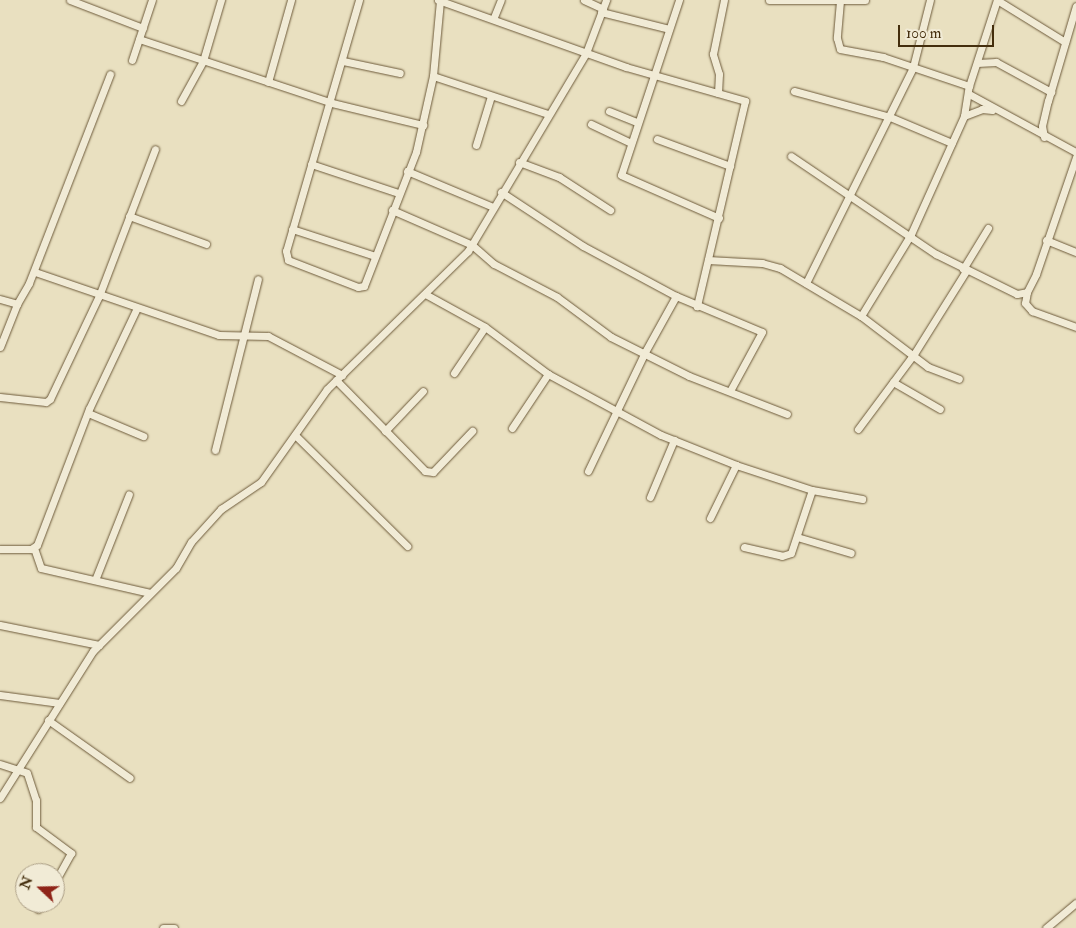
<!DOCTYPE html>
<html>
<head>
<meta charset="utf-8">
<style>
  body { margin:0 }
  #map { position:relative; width:1076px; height:928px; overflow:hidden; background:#e9e0c0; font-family:"IM FELL Double Pica",serif }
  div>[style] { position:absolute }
  .roads { filter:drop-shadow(0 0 1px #6d5a3a) drop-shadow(0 0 1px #6d5a3a) }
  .minor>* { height:7px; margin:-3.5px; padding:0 3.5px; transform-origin:3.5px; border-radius:3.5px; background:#f1ebd6 }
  span { translate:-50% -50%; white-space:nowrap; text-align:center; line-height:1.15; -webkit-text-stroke:4px #f1ebd6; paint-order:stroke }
  .north { position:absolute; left:15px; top:863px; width:50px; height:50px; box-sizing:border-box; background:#f1ebd6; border:1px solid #ac9f86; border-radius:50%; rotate:291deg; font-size:14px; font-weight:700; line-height:20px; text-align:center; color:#442e0d }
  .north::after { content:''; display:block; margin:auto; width:18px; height:22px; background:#8f2418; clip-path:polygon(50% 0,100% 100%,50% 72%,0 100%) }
  .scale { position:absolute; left:898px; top:25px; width:96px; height:22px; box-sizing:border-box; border:2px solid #442e0d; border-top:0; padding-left:6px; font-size:15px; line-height:18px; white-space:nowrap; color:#442e0d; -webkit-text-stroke:4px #f1ebd6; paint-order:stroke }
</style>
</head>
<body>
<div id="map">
  <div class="roads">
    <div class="minor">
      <i style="left:70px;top:0;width:78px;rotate:21deg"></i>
      <i style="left:359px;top:0;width:261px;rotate:106.2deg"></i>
      <i style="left:286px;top:251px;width:9px;rotate:77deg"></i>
      <i style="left:288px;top:260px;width:75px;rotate:21.1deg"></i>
      <i style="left:358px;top:287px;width:6px;rotate:-9deg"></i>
      <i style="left:364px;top:286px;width:144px;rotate:-68.8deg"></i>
      <i style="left:416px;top:152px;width:78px;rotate:-77.4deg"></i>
      <i style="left:433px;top:76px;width:76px;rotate:-84.7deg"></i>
      <i style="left:438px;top:0;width:200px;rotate:19.6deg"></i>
      <i style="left:626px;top:67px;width:124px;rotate:15.9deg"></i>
      <i style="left:745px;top:101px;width:211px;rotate:103.2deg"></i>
      <i style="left:584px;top:0;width:21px;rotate:25deg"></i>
      <i style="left:679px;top:0;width:184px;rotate:108.3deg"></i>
      <i style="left:621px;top:175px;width:107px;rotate:23.7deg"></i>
      <i style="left:769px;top:0;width:50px"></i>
      <i style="left:819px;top:0;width:46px"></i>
      <i style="left:997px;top:0;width:80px;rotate:31.7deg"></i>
      <i style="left:840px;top:1px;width:37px;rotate:95deg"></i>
      <i style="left:837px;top:38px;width:11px;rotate:75deg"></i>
      <i style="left:840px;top:49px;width:44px;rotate:10.5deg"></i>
      <i style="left:883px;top:57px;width:91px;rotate:18.6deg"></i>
      <i style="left:601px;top:12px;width:70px;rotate:14deg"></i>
      <i style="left:494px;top:17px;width:18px;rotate:-68deg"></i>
      <i style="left:139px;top:39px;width:203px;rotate:18.3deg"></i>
      <i style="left:332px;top:103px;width:94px;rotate:13.6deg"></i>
      <i style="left:132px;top:60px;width:63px;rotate:-71.6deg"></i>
      <i style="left:343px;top:61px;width:58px;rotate:11.9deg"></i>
      <i style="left:977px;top:63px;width:19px;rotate:-3deg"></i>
      <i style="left:996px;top:62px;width:63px;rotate:28.6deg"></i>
      <i style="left:433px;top:76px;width:121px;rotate:18.3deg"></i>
      <i style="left:268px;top:82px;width:85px;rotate:-74.3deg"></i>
      <i style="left:794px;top:91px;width:99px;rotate:15.2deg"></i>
      <i style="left:890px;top:117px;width:67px;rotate:22.8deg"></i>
      <i style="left:718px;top:93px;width:19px;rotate:-87deg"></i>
      <i style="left:719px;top:74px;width:21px;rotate:-107deg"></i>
      <i style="left:713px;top:54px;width:55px;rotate:-78.5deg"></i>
      <i style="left:969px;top:94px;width:122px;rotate:28.5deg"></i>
      <i style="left:181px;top:101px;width:46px;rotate:-61.2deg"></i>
      <i style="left:203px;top:61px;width:64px;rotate:-73.6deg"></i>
      <i style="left:609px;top:111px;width:31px;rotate:22deg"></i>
      <i style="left:964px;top:116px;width:19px;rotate:-21deg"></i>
      <i style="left:982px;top:109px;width:10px;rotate:6deg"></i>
      <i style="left:591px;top:124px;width:44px;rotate:25.4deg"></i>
      <i style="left:1044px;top:137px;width:11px;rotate:-100deg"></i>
      <i style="left:1042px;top:126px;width:26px;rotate:-77deg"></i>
      <i style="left:1048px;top:101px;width:99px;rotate:-73.6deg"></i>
      <i style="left:657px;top:139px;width:78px;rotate:20.3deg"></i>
      <i style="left:476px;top:145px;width:51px;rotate:-73deg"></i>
      <i style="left:791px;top:156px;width:175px;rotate:34.1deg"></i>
      <i style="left:936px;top:254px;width:90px;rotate:26.3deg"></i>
      <i style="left:1017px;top:294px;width:10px;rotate:-11deg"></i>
      <i style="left:1027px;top:292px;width:20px;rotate:-63deg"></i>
      <i style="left:1036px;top:274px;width:124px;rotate:-71.1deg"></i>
      <i style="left:519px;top:162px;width:43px;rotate:20.6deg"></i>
      <i style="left:559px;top:177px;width:61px;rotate:32.9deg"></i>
      <i style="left:311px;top:164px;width:92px;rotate:18.4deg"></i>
      <i style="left:407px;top:171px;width:93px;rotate:22.7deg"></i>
      <i style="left:501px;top:192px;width:98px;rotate:33.4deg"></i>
      <i style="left:583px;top:246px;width:106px;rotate:28.3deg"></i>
      <i style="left:676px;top:296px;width:93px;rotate:22.7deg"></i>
      <i style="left:762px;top:332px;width:67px;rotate:118.5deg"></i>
      <i style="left:392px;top:210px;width:87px;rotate:23.6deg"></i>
      <i style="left:472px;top:245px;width:29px;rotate:41deg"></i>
      <i style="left:494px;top:264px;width:71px;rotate:27.6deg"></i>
      <i style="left:557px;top:297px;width:67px;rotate:36.5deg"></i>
      <i style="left:611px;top:337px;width:87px;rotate:26.6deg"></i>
      <i style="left:689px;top:376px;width:105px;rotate:21.2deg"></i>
      <i style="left:129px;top:216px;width:82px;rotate:20deg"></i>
      <i style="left:292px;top:229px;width:87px;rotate:18deg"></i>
      <i style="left:1046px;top:240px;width:32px;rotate:22deg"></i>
      <i style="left:708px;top:260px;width:54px;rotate:3.2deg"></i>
      <i style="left:762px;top:263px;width:19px;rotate:16deg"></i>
      <i style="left:780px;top:268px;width:94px;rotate:30.7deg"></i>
      <i style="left:861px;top:316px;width:84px;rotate:37.3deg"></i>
      <i style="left:928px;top:367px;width:33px;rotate:21deg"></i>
      <i style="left:963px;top:269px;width:48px;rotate:-58.6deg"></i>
      <i style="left:35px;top:272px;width:194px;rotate:18.9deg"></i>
      <i style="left:219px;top:335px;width:49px;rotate:1.2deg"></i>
      <i style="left:268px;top:336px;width:84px;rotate:27.8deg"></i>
      <i style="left:806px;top:283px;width:241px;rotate:-63.6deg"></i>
      <i style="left:913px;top:67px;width:69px;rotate:-75.8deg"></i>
      <i style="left:1027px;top:292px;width:11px;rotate:100deg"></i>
      <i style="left:1025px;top:303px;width:11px;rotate:49deg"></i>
      <i style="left:1032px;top:311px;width:47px;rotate:20deg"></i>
      <i style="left:427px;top:295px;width:66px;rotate:28.9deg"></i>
      <i style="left:485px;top:327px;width:79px;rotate:36.7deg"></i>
      <i style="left:548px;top:374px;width:128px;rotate:28.4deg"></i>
      <i style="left:661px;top:435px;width:81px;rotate:21.8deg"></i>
      <i style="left:736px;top:465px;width:80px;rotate:18.2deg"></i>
      <i style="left:812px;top:490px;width:51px;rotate:10.2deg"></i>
      <i style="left:0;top:299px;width:18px;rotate:16deg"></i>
      <i style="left:17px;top:304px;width:24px;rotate:-60deg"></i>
      <i style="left:29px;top:283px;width:224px;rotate:-68.8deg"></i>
      <i style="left:861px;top:316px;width:96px;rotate:-58.6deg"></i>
      <i style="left:911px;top:234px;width:129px;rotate:-65.8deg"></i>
      <i style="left:964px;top:116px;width:30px;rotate:-81deg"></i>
      <i style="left:969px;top:86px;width:90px;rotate:-72deg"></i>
      <i style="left:0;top:347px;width:46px;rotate:-68.4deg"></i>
      <i style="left:454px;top:373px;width:55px;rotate:-56deg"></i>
      <i style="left:336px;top:380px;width:127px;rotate:45.6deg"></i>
      <i style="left:425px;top:471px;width:8px;rotate:7deg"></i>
      <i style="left:433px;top:472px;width:57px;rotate:-46.4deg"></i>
      <i style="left:893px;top:382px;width:54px;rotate:29.9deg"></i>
      <i style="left:0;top:397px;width:46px;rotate:6.2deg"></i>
      <i style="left:46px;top:402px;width:5px;rotate:-37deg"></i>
      <i style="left:50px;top:399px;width:114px;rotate:-64.6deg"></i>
      <i style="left:99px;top:296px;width:157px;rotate:-69.1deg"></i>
      <i style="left:88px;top:413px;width:60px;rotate:22.7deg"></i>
      <i style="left:512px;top:428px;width:65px;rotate:-56.3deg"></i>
      <i style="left:858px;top:429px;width:94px;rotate:-53.3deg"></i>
      <i style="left:914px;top:354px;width:98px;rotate:-57.9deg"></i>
      <i style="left:385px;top:431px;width:55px;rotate:-46.5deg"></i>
      <i style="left:295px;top:435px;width:158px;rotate:44.7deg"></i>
      <i style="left:215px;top:450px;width:176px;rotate:-75.9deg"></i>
      <i style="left:588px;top:471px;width:132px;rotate:-64.4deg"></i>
      <i style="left:645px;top:352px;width:64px;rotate:-61deg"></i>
      <i style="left:650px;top:497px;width:62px;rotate:-67.2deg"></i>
      <i style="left:710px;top:518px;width:59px;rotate:-63.9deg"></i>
      <i style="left:797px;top:537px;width:56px;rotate:16.5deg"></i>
      <i style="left:744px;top:547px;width:39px;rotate:13deg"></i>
      <i style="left:782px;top:556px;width:9px;rotate:-18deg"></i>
      <i style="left:791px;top:553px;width:66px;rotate:-71.6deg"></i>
      <i style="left:34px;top:548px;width:21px;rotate:71deg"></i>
      <i style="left:41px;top:568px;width:112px;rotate:12.9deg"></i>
      <i style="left:0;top:549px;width:31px"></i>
      <i style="left:31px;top:549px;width:7px;rotate:-34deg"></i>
      <i style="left:37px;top:545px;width:146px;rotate:-69.1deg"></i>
      <i style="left:89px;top:409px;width:112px;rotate:-64.6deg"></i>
      <i style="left:95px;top:580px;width:92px;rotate:-68.4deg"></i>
      <i style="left:0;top:625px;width:101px;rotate:11.4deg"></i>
      <i style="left:0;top:695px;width:60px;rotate:7.7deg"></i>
      <i style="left:48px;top:720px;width:100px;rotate:35.3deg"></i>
      <i style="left:0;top:764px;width:28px;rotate:18deg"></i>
      <i style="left:27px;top:773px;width:28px;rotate:72deg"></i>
      <i style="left:36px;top:800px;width:27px;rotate:90deg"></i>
      <i style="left:36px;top:827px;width:44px;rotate:36.6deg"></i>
      <i style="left:71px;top:853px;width:33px;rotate:119deg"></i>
      <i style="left:0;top:798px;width:174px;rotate:-57.7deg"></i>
      <i style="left:93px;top:651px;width:117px;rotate:-45deg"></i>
      <i style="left:176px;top:568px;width:30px;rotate:-60deg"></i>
      <i style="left:191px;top:542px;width:45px;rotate:-47.7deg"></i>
      <i style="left:221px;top:509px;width:48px;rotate:-34deg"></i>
      <i style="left:261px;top:482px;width:114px;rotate:-54.6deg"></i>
      <i style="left:327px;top:389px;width:197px;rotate:-44.4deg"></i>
      <i style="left:468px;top:251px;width:230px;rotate:-59.2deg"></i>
      <i style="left:586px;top:53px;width:57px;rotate:-69.3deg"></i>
      <i style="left:38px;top:909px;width:7px;rotate:-56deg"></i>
      <i style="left:163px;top:928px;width:11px"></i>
      <i style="left:1046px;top:928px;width:39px;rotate:-40deg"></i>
    </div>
  </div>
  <div class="north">N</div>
  <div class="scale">100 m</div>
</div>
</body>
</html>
